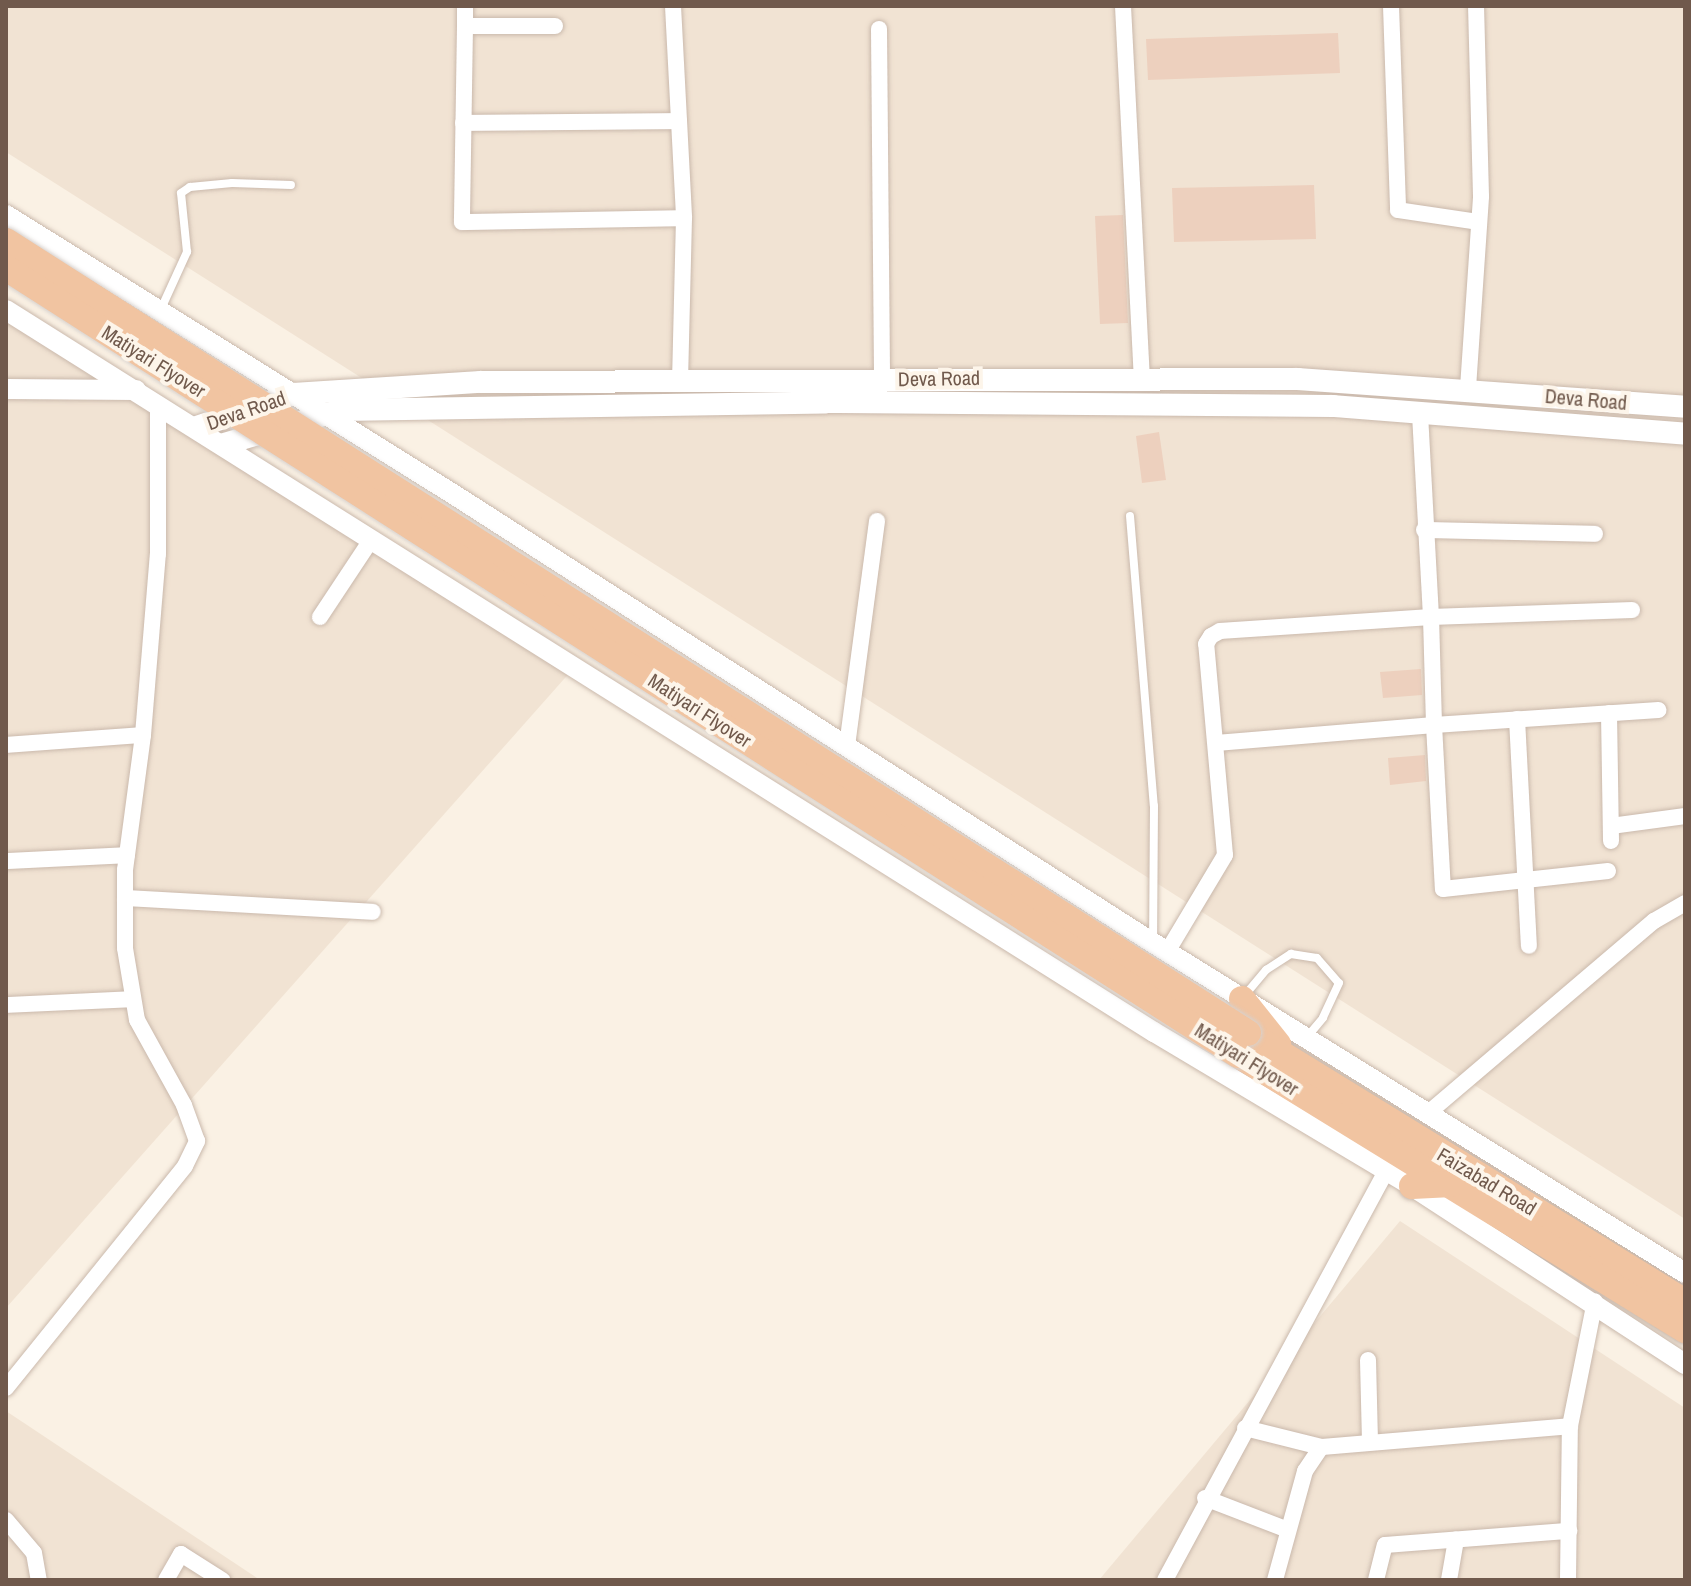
<!DOCTYPE html>
<html>
<head>
<meta charset="utf-8">
<style>
  body { margin:0 }
  #map { position:relative; width:1691px; height:1586px; overflow:hidden; background:#faf1e4; font-family:"Archivo Narrow",sans-serif }
  div>[style] { position:absolute }
  .residential>* { inset:0; background:#f1e3d3 }
  .building>* { inset:0; background:#edd0be }
  .roads { filter:drop-shadow(0 0 2px #cab9ac) drop-shadow(0 0 2px #cab9ac) }
  .service>* { height:8px; margin:-4px; padding:0 4px; transform-origin:4px; border-radius:4px; background:#fff }
  .minor>* { height:16px; margin:-8px; padding:0 8px; transform-origin:8px; border-radius:8px; background:#fff }
  .tertiary>* { height:20px; margin:-10px; padding:0 10px; transform-origin:10px; border-radius:10px; background:#fff }
  .secondary>* { height:22px; margin:-11px; padding:0 11px; transform-origin:11px; border-radius:11px; background:#fff }
  .trunk>* { height:26px; margin:-13px; padding:0 13px; transform-origin:13px; border-radius:13px; background:#f1c4a1 }
  .bridges { filter:drop-shadow(0 0 2px #d7d1cd) drop-shadow(0 0 2px #d7d1cd) }
  .trunk-bridge>* { height:26px; margin:-13px; padding:0 13px; transform-origin:13px; border-radius:13px; background:#f1c4a1 }
  span { translate:-50% -50%; white-space:nowrap; text-align:center; line-height:1.15; -webkit-text-stroke:8px #fdf5ea; paint-order:stroke }
  .street-label { font-size:20px; color:#70594c }
  .frame { position:absolute; inset:0; border:8px solid #70594c; pointer-events:none }
</style>
</head>
<body>
<div id="map">
  <div class="residential">
    <i style="clip-path:polygon(6px 6px,1685px 6px,1685px 1219px,6px 152px)"></i>
    <i style="clip-path:polygon(6px 305px,572px 670px,6px 1308px)"></i>
    <i style="clip-path:polygon(1400px 1221px,1685px 1408px,1685px 1580px,1099px 1580px)"></i>
    <i style="clip-path:polygon(6px 1411px,260px 1580px,6px 1580px)"></i>
  </div>
  <div class="building">
    <i style="clip-path:polygon(1338px 33px,1340px 73px,1148px 80px,1146px 39px)"></i>
    <i style="clip-path:polygon(1314px 185px,1316px 239px,1174px 242px,1172px 188px)"></i>
    <i style="clip-path:polygon(1123px 215px,1128px 323px,1100px 324px,1095px 216px)"></i>
    <i style="clip-path:polygon(1159px 432px,1166px 480px,1142px 483px,1136px 436px)"></i>
    <i style="clip-path:polygon(1421px 669px,1422px 695px,1383px 698px,1380px 672px)"></i>
    <i style="clip-path:polygon(1425px 755px,1426px 781px,1390px 785px,1388px 758px)"></i>
  </div>
  <div class="roads">
    <div class="service">
      <i style="left:161px;top:309px;width:63px;rotate:-65.5deg"></i>
      <i style="left:187px;top:252px;width:59px;rotate:-95.8deg"></i>
      <i style="left:181px;top:193px;width:11px;rotate:-34deg"></i>
      <i style="left:190px;top:187px;width:42px;rotate:-5.4deg"></i>
      <i style="left:232px;top:183px;width:59px;rotate:1.9deg"></i>
      <i style="left:1130px;top:516px;width:291px;rotate:85.3deg"></i>
      <i style="left:1154px;top:806px;width:136px;rotate:90.4deg"></i>
      <i style="left:1245px;top:995px;width:33px;rotate:-50deg"></i>
      <i style="left:1266px;top:970px;width:30px;rotate:-33deg"></i>
      <i style="left:1291px;top:954px;width:26px;rotate:9deg"></i>
      <i style="left:1317px;top:958px;width:33px;rotate:49deg"></i>
      <i style="left:1339px;top:983px;width:38px;rotate:115deg"></i>
      <i style="left:1323px;top:1018px;width:26px;rotate:130deg"></i>
    </div>
    <div class="minor">
      <i style="left:465px;top:6px;width:20px;rotate:90deg"></i>
      <i style="left:465px;top:26px;width:90px"></i>
      <i style="left:673px;top:6px;width:212px;rotate:87deg"></i>
      <i style="left:684px;top:218px;width:164px;rotate:91.4deg"></i>
      <i style="left:1123px;top:6px;width:370px;rotate:87.1deg"></i>
      <i style="left:1391px;top:6px;width:204px;rotate:88deg"></i>
      <i style="left:1398px;top:210px;width:81px;rotate:8.5deg"></i>
      <i style="left:465px;top:26px;width:196px;rotate:90.9deg"></i>
      <i style="left:462px;top:222px;width:222px;rotate:-1deg"></i>
      <i style="left:879px;top:29px;width:349px;rotate:89.5deg"></i>
      <i style="left:463px;top:123px;width:216px;rotate:-0.5deg"></i>
      <i style="left:1468px;top:388px;width:192px;rotate:-86.1deg"></i>
      <i style="left:1481px;top:196px;width:190px;rotate:-91.5deg"></i>
      <i style="left:1424px;top:530px;width:171px;rotate:1.3deg"></i>
      <i style="left:1632px;top:610px;width:201px;rotate:178deg"></i>
      <i style="left:1431px;top:617px;width:108px;rotate:88.4deg"></i>
      <i style="left:1434px;top:725px;width:225px;rotate:-3.8deg"></i>
      <i style="left:320px;top:617px;width:92px;rotate:-56.5deg"></i>
      <i style="left:1609px;top:713px;width:128px;rotate:89.1deg"></i>
      <i style="left:1517px;top:719px;width:227px;rotate:87deg"></i>
      <i style="left:1216px;top:743px;width:219px;rotate:-4.7deg"></i>
      <i style="left:1434px;top:725px;width:164px;rotate:86.9deg"></i>
      <i style="left:1443px;top:889px;width:166px;rotate:-6.2deg"></i>
      <i style="left:6px;top:745px;width:137px;rotate:-4.2deg"></i>
      <i style="left:847px;top:746px;width:227px;rotate:-82.4deg"></i>
      <i style="left:1611px;top:826px;width:75px;rotate:-7.7deg"></i>
      <i style="left:6px;top:861px;width:121px;rotate:-2.8deg"></i>
      <i style="left:125px;top:898px;width:248px;rotate:3.2deg"></i>
      <i style="left:1167px;top:952px;width:113px;rotate:-59.1deg"></i>
      <i style="left:1225px;top:855px;width:212px;rotate:-95.1deg"></i>
      <i style="left:1206px;top:644px;width:9px;rotate:-58deg"></i>
      <i style="left:1211px;top:636px;width:10px;rotate:-29deg"></i>
      <i style="left:1220px;top:631px;width:211px;rotate:-3.8deg"></i>
      <i style="left:1431px;top:617px;width:204px;rotate:-93.1deg"></i>
      <i style="left:6px;top:1005px;width:127px;rotate:-2.7deg"></i>
      <i style="left:1427px;top:1114px;width:298px;rotate:-40.4deg"></i>
      <i style="left:1654px;top:921px;width:36px;rotate:-30deg"></i>
      <i style="left:1368px;top:1360px;width:82px;rotate:88.6deg"></i>
      <i style="left:6px;top:1388px;width:285px;rotate:-51.1deg"></i>
      <i style="left:185px;top:1166px;width:28px;rotate:-64deg"></i>
      <i style="left:197px;top:1141px;width:38px;rotate:-110deg"></i>
      <i style="left:184px;top:1105px;width:97px;rotate:-118.9deg"></i>
      <i style="left:137px;top:1020px;width:73px;rotate:-99.5deg"></i>
      <i style="left:125px;top:948px;width:78px;rotate:-90deg"></i>
      <i style="left:125px;top:870px;width:136px;rotate:-82.4deg"></i>
      <i style="left:143px;top:735px;width:182px;rotate:-85.3deg"></i>
      <i style="left:158px;top:554px;width:150px;rotate:-90deg"></i>
      <i style="left:1245px;top:1428px;width:78px;rotate:14deg"></i>
      <i style="left:1321px;top:1447px;width:250px;rotate:-4.8deg"></i>
      <i style="left:1205px;top:1498px;width:89px;rotate:21.1deg"></i>
      <i style="left:6px;top:1520px;width:43px;rotate:49.7deg"></i>
      <i style="left:34px;top:1553px;width:27px;rotate:80deg"></i>
      <i style="left:166px;top:1580px;width:30px;rotate:-60deg"></i>
      <i style="left:181px;top:1554px;width:49px;rotate:32.4deg"></i>
      <i style="left:1165px;top:1580px;width:475px;rotate:-61.6deg"></i>
      <i style="left:1275px;top:1580px;width:113px;rotate:-74.6deg"></i>
      <i style="left:1305px;top:1471px;width:29px;rotate:-56deg"></i>
      <i style="left:1376px;top:1580px;width:36px;rotate:-76deg"></i>
      <i style="left:1385px;top:1545px;width:185px;rotate:-4.4deg"></i>
      <i style="left:1449px;top:1580px;width:41px;rotate:-80.1deg"></i>
      <i style="left:1568px;top:1580px;width:154px;rotate:-89.3deg"></i>
      <i style="left:1570px;top:1426px;width:127px;rotate:-78.7deg"></i>
    </div>
    <div class="tertiary">
      <i style="left:6px;top:215px;width:527px;rotate:31.97deg"></i>
      <i style="left:453px;top:494px;width:832px;rotate:32.68deg"></i>
      <i style="left:1153px;top:943px;width:626px;rotate:31.81deg"></i>
      <i style="left:6px;top:310px;width:1356px;rotate:32.17deg"></i>
      <i style="left:1154px;top:1032px;width:300px;rotate:30.8deg"></i>
      <i style="left:1412px;top:1186px;width:326px;rotate:33.1deg"></i>
      <i style="left:6px;top:389px;width:130px;rotate:0.4deg"></i>
    </div>
    <div class="secondary">
      <i style="left:197px;top:427px;width:102px;rotate:-19deg"></i>
      <i style="left:293px;top:394px;width:188px;rotate:-3.7deg"></i>
      <i style="left:481px;top:382px;width:817px;rotate:-0.21deg"></i>
      <i style="left:1298px;top:379px;width:388px;rotate:4.1deg"></i>
      <i style="left:224px;top:444px;width:122px;rotate:-16.2deg"></i>
      <i style="left:341px;top:410px;width:485px;rotate:-0.9deg"></i>
      <i style="left:826px;top:402px;width:507px;rotate:0.45deg"></i>
      <i style="left:1333px;top:406px;width:353px;rotate:4.5deg"></i>
    </div>
    <div class="trunk">
      <i style="left:1242px;top:999px;width:58px;rotate:51.3deg"></i>
      <i style="left:1248px;top:1033px;width:513px;rotate:31.61deg"></i>
      <i style="left:1238px;top:1055px;width:525px;rotate:31.6deg"></i>
      <i style="left:1412px;top:1186px;width:40px;rotate:-2.9deg"></i>
    </div>
  </div>
  <div class="bridges">
    <div class="trunk-bridge">
      <i style="left:6px;top:241px;width:1473px;rotate:32.52deg"></i>
      <i style="left:6px;top:268px;width:1462px;rotate:32.57deg"></i>
    </div>
  </div>
  <div class="street-label">
    <span style="left:154px;top:361px;rotate:32deg">Matiyari Flyover</span>
    <span style="left:939px;top:378px;rotate:-1deg">Deva Road</span>
    <span style="left:1586px;top:399px;rotate:5deg">Deva Road</span>
    <span style="left:246px;top:410px;rotate:-19deg">Deva Road</span>
    <span style="left:700px;top:710px;rotate:33deg">Matiyari Flyover</span>
    <span style="left:1247px;top:1059px;rotate:32deg">Matiyari Flyover</span>
    <span style="left:1487px;top:1181px;rotate:31deg">Faizabad Road</span>
  </div>
  <div class="frame"></div>
</div>
</body>
</html>
